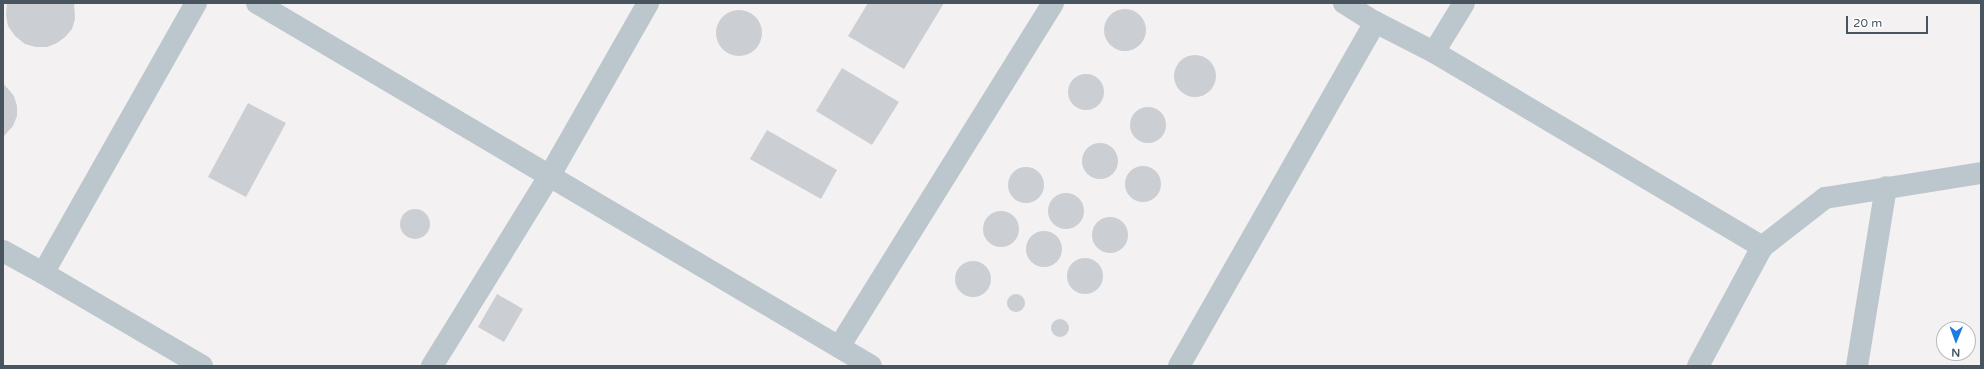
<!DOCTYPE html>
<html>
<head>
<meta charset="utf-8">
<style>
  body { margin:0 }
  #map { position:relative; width:1984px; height:369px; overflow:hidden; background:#f3f1f1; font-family:"Varela Round",sans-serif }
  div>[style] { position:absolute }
  .building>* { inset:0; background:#cbced3 }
  .round { border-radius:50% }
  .minor>* { height:22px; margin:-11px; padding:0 11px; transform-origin:11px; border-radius:11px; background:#bcc6cd }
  span { translate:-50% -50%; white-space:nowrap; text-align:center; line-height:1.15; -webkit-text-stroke:3px #fff; paint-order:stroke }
  .frame { position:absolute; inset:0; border:4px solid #48555e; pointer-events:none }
  .north { position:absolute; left:1936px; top:321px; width:40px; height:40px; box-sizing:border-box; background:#fff; border:1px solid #b6bbbf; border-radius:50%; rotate:181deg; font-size:11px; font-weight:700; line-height:16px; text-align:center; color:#48555e }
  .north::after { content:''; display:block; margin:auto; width:14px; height:18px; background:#1a7ce4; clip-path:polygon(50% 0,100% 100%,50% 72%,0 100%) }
  .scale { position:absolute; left:1846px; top:16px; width:82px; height:18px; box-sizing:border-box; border:2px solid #48555e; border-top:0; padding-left:5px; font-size:12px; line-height:14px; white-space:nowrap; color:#48555e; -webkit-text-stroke:3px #fff; paint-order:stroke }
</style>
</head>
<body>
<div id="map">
  <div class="building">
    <i style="clip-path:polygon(7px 3px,74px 3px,75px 19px,72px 29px,65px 37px,57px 43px,47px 47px,36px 47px,25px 44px,15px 36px,8px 26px,6px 15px)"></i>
    <i style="clip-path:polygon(868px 3px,944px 3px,904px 69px,848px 36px)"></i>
    <i class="round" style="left:1104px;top:9px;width:42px;height:42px"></i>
    <i class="round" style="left:716px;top:10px;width:46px;height:46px"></i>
    <i class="round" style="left:1174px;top:55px;width:42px;height:42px"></i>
    <i style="clip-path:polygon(842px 68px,899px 102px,872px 145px,816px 111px)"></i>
    <i class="round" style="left:1068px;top:74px;width:36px;height:36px"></i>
    <i style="clip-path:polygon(3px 83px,14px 96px,17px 106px,17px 116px,13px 126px,3px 137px)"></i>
    <i style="clip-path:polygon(248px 103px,286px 123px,246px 197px,208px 177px)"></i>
    <i class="round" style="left:1130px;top:107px;width:36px;height:36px"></i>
    <i style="clip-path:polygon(767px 130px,837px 170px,821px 199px,750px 159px)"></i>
    <i class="round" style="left:1082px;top:143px;width:36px;height:36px"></i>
    <i class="round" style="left:1125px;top:166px;width:36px;height:36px"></i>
    <i class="round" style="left:1008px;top:167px;width:36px;height:36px"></i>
    <i class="round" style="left:1048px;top:193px;width:36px;height:36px"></i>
    <i class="round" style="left:400px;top:209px;width:30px;height:30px"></i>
    <i class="round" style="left:983px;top:211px;width:36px;height:36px"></i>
    <i class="round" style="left:1092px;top:217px;width:36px;height:36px"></i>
    <i class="round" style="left:1026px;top:231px;width:36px;height:36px"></i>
    <i class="round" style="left:1067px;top:258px;width:36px;height:36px"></i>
    <i class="round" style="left:955px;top:261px;width:36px;height:36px"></i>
    <i class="round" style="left:1007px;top:294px;width:18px;height:18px"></i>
    <i style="clip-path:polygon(497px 294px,523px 309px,504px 342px,478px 327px)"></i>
    <i class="round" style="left:1051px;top:319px;width:18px;height:18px"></i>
  </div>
  <div class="minor">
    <i style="left:196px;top:3px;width:310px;rotate:119.5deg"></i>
    <i style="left:43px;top:273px;width:184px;rotate:30.3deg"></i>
    <i style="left:257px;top:3px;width:713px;rotate:30.59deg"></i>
    <i style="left:1344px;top:3px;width:36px;rotate:32deg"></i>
    <i style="left:1375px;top:22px;width:66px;rotate:27deg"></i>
    <i style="left:1434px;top:52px;width:382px;rotate:30.7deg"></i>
    <i style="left:1762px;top:247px;width:80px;rotate:-37.9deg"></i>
    <i style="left:1825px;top:198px;width:158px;rotate:-9.1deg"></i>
    <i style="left:1434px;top:52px;width:57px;rotate:-58.5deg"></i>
    <i style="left:3px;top:251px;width:46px;rotate:28.8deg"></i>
    <i style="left:839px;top:347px;width:405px;rotate:-58.1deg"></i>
    <i style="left:432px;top:366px;width:225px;rotate:-58.3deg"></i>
    <i style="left:550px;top:175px;width:198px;rotate:-60.3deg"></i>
    <i style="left:1179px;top:366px;width:396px;rotate:-60.3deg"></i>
    <i style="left:1698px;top:366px;width:135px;rotate:-61.7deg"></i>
    <i style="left:1857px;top:366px;width:181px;rotate:-80.8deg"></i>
  </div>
  <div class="frame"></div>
  <div class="north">N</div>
  <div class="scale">20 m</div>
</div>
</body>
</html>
